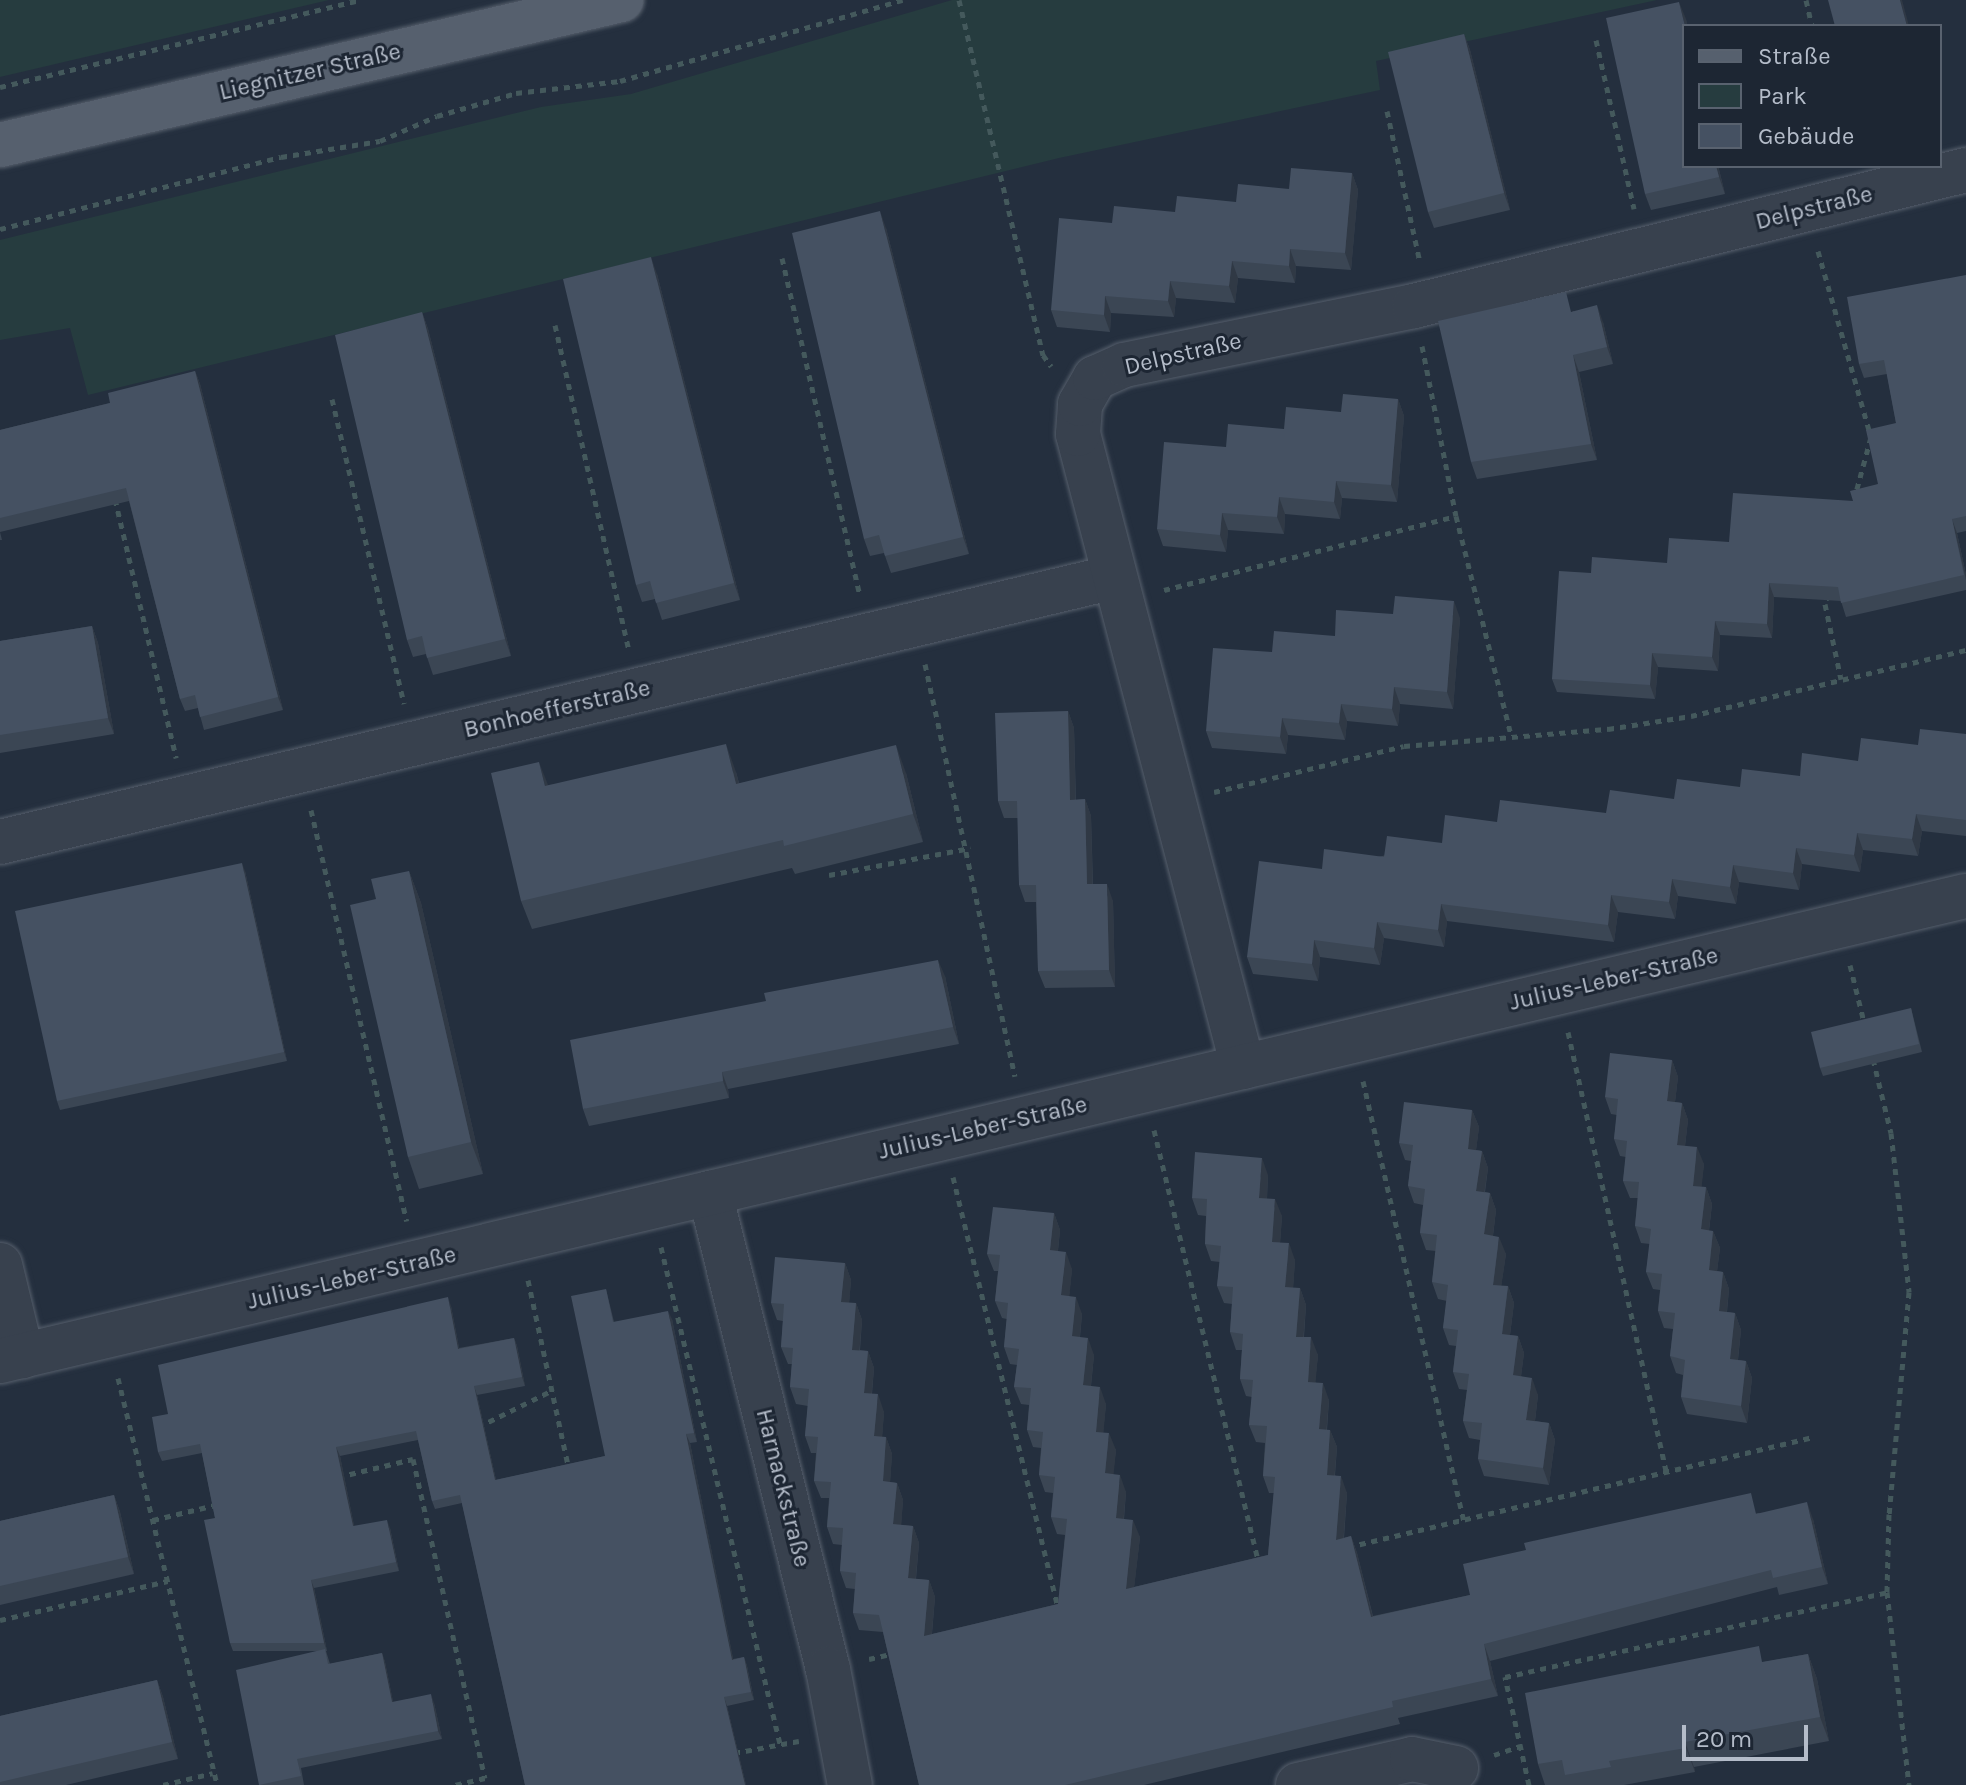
<!DOCTYPE html>
<html>
<head>
<meta charset="utf-8">
<style>
  body { margin:0 }
  #map { position:relative; width:1966px; height:1785px; overflow:hidden; background:#242f3e; font-family:Karla,sans-serif }
  div>[style] { position:absolute }
  .green>* { inset:0; background:#263c3f }
  .path>* { height:5px; margin-top:-2.5px; transform-origin:0; background:repeating-linear-gradient(90deg,#44595c 0 6px,transparent 0 12px) }
  .roads { filter:drop-shadow(0 0 2px #565f6c) drop-shadow(0 0 2px #565f6c) }
  .minor>* { height:44px; margin:-22px; padding:0 22px; transform-origin:22px; border-radius:22px; background:#38414e }
  .major>* { height:44px; margin:-22px; padding:0 22px; transform-origin:22px; border-radius:22px; background:#56606e }
  .wall>* { inset:0; background:#3b4654 }
  .shaded-wall>* { inset:0; background:#303945 }
  .building>* { inset:0; background:#455162 }
  span { translate:-50% -50%; white-space:nowrap; text-align:center; line-height:1.15; -webkit-text-stroke:6px #1d2633; paint-order:stroke }
  .street-label { font-size:24px; color:#b4bcc9 }
  .legend { position:absolute; left:1682px; top:24px; width:260px; height:144px; box-sizing:border-box; background:#1d2633; border:2px solid #59626f; margin:0; padding:10px 14px; list-style:none; font-size:24px; color:#b4bcc9 }
  .legend li { display:flex; align-items:center; gap:16px; height:40px }
  .legend b { width:40px; border:2px solid #59626f }
  .scale { position:absolute; left:1682px; top:1725px; width:126px; height:36px; box-sizing:border-box; border:4px solid #b4bcc9; border-top:0; padding-left:10px; font-size:24px; line-height:28px; white-space:nowrap; color:#b4bcc9; -webkit-text-stroke:6px #1d2633; paint-order:stroke }
</style>
</head>
<body>
<div id="map">
  <div class="green">
    <i style="clip-path:polygon(0 0,329px 0,0 77px)"></i>
    <i style="clip-path:polygon(952px 0,1657px 0,1376px 61px,1380px 90px,1059px 158px,88px 395px,70px 328px,0 340px,0 240px,541px 107px,631px 94px)"></i>
  </div>
  <div class="path">
    <i style="left:959px;top:0;width:365px;rotate:76.7deg"></i>
    <i style="left:1043px;top:355px;width:14px;rotate:54deg"></i>
    <i style="left:1806px;top:0;width:27px;rotate:77deg"></i>
    <i style="left:1596px;top:40px;width:173px;rotate:77.3deg"></i>
    <i style="left:0;top:87px;width:369px;rotate:-13.6deg"></i>
    <i style="left:1387px;top:111px;width:155px;rotate:77.7deg"></i>
    <i style="left:0;top:229px;width:290px;rotate:-14.4deg"></i>
    <i style="left:281px;top:157px;width:100px;rotate:-9.2deg"></i>
    <i style="left:380px;top:141px;width:62px;rotate:-23.7deg"></i>
    <i style="left:437px;top:116px;width:82px;rotate:-16.2deg"></i>
    <i style="left:516px;top:93px;width:105px;rotate:-6.6deg"></i>
    <i style="left:620px;top:81px;width:294px;rotate:-16deg"></i>
    <i style="left:1818px;top:251px;width:193px;rotate:74.1deg"></i>
    <i style="left:1871px;top:437px;width:61px;rotate:105.2deg"></i>
    <i style="left:782px;top:258px;width:346px;rotate:77deg"></i>
    <i style="left:555px;top:325px;width:333px;rotate:77.2deg"></i>
    <i style="left:1422px;top:346px;width:173px;rotate:78.7deg"></i>
    <i style="left:1456px;top:516px;width:226px;rotate:75.9deg"></i>
    <i style="left:332px;top:399px;width:313px;rotate:76.7deg"></i>
    <i style="left:115px;top:499px;width:266px;rotate:76.7deg"></i>
    <i style="left:1164px;top:590px;width:301px;rotate:-14.2deg"></i>
    <i style="left:1828px;top:594px;width:10px;rotate:107deg"></i>
    <i style="left:1825px;top:604px;width:77px;rotate:78deg"></i>
    <i style="left:925px;top:664px;width:422px;rotate:77.7deg"></i>
    <i style="left:1214px;top:792px;width:195px;rotate:-13.6deg"></i>
    <i style="left:1404px;top:746px;width:205px;rotate:-4.8deg"></i>
    <i style="left:1608px;top:729px;width:84px;rotate:-8.9deg"></i>
    <i style="left:1691px;top:716px;width:283px;rotate:-13.5deg"></i>
    <i style="left:311px;top:810px;width:422px;rotate:76.9deg"></i>
    <i style="left:829px;top:875px;width:144px;rotate:-10.8deg"></i>
    <i style="left:1850px;top:965px;width:63px;rotate:76.2deg"></i>
    <i style="left:1568px;top:1032px;width:453px;rotate:77.4deg"></i>
    <i style="left:1873px;top:1059px;width:76px;rotate:76.3deg"></i>
    <i style="left:1891px;top:1133px;width:160px;rotate:83.5deg"></i>
    <i style="left:1909px;top:1292px;width:223px;rotate:95.1deg"></i>
    <i style="left:1889px;top:1514px;width:78px;rotate:91.5deg"></i>
    <i style="left:1887px;top:1592px;width:194px;rotate:83.5deg"></i>
    <i style="left:1363px;top:1081px;width:453px;rotate:77.1deg"></i>
    <i style="left:1154px;top:1130px;width:446px;rotate:76.4deg"></i>
    <i style="left:953px;top:1177px;width:447px;rotate:76.3deg"></i>
    <i style="left:661px;top:1247px;width:511px;rotate:76.53deg"></i>
    <i style="left:528px;top:1280px;width:194px;rotate:77.8deg"></i>
    <i style="left:118px;top:1378px;width:419px;rotate:76.3deg"></i>
    <i style="left:478px;top:1427px;width:84px;rotate:-26.3deg"></i>
    <i style="left:338px;top:1477px;width:77px;rotate:-13.5deg"></i>
    <i style="left:413px;top:1459px;width:327px;rotate:77.3deg"></i>
    <i style="left:485px;top:1778px;width:32px;rotate:167deg"></i>
    <i style="left:153px;top:1520px;width:64px;rotate:-13.6deg"></i>
    <i style="left:1348px;top:1547px;width:479px;rotate:-13.3deg"></i>
    <i style="left:0;top:1620px;width:172px;rotate:-13.1deg"></i>
    <i style="left:869px;top:1659px;width:26px;rotate:-13deg"></i>
    <i style="left:734px;top:1753px;width:66px;rotate:-10.5deg"></i>
    <i style="left:1494px;top:1755px;width:28px;rotate:-19deg"></i>
    <i style="left:163px;top:1785px;width:51px;rotate:-13.5deg"></i>
    <i style="left:1529px;top:1785px;width:111px;rotate:-102.5deg"></i>
    <i style="left:1505px;top:1677px;width:391px;rotate:-12.5deg"></i>
  </div>
  <div class="roads">
    <div class="minor">
      <i style="left:0;top:842px;width:1145px;rotate:-13.38deg"></i>
      <i style="left:1243px;top:1067px;width:654px;rotate:-104.61deg"></i>
      <i style="left:1078px;top:434px;width:30px;rotate:-86deg"></i>
      <i style="left:1080px;top:404px;width:30px;rotate:-60deg"></i>
      <i style="left:1095px;top:378px;width:32px;rotate:-24deg"></i>
      <i style="left:1124px;top:365px;width:296px;rotate:-11.5deg"></i>
      <i style="left:1414px;top:306px;width:569px;rotate:-13.84deg"></i>
      <i style="left:710px;top:1193px;width:490px;rotate:76.1deg"></i>
      <i style="left:828px;top:1669px;width:118px;rotate:79.3deg"></i>
      <i style="left:0;top:1265px;width:94px;rotate:76.4deg"></i>
      <i style="left:0;top:1361px;width:2020px;rotate:-13.31deg"></i>
      <i style="left:1298px;top:1785px;width:117px;rotate:-12.8deg"></i>
      <i style="left:1412px;top:1759px;width:45px;rotate:11.6deg"></i>
    </div>
    <div class="major">
      <i style="left:0;top:145px;width:638px;rotate:-13.14deg"></i>
    </div>
  </div>
  <div class="wall">
    <i style="clip-path:polygon(1686px 19px,1687px 26px,1684px 26px,1725px 194px,1651px 210px,1645px 194px)"></i>
    <i style="clip-path:polygon(1464px 34px,1470px 50px,1510px 210px,1434px 228px,1428px 212px)"></i>
    <i style="clip-path:polygon(1352px 173px,1358px 190px,1351px 270px,1296px 266px,1295px 283px,1238px 278px,1235px 303px,1176px 298px,1174px 317px,1111px 313px,1110px 332px,1057px 327px,1051px 310px,1175px 212px,1236px 202px)"></i>
    <i style="clip-path:polygon(886px 228px,969px 554px,891px 573px,884px 553px,870px 556px,864px 539px)"></i>
    <i style="clip-path:polygon(657px 274px,740px 600px,662px 620px,655px 599px,642px 602px,636px 585px)"></i>
    <i style="clip-path:polygon(1966px 275px,1966px 531px,1957px 533px,1966px 575px,1966px 590px,1846px 617px,1841px 601px,1774px 597px,1772px 638px,1720px 635px,1718px 671px,1658px 667px,1655px 699px,1557px 692px,1552px 679px,1591px 573px,1667px 563px,1853px 501px,1878px 484px,1896px 423px,1887px 374px,1864px 378px,1859px 364px)"></i>
    <i style="clip-path:polygon(1573px 311px,1603px 322px,1613px 364px,1579px 372px,1597px 460px,1477px 479px,1471px 462px)"></i>
    <i style="clip-path:polygon(422px 312px,428px 329px,511px 656px,433px 675px,426px 654px,413px 657px,407px 640px)"></i>
    <i style="clip-path:polygon(195px 371px,200px 384px,283px 710px,204px 730px,198px 708px,185px 711px,180px 699px,129px 501px,0 532px,2px 540px,0 540px,0 430px,110px 403px)"></i>
    <i style="clip-path:polygon(1398px 399px,1404px 416px,1397px 502px,1342px 498px,1340px 519px,1285px 514px,1284px 534px,1228px 530px,1226px 552px,1163px 546px,1157px 529px,1226px 447px,1341px 412px)"></i>
    <i style="clip-path:polygon(1393px 614px,1460px 618px,1453px 709px,1400px 704px,1398px 726px,1347px 721px,1345px 740px,1288px 735px,1286px 754px,1212px 748px,1206px 731px,1272px 652px,1335px 636px)"></i>
    <i style="clip-path:polygon(92px 626px,98px 643px,114px 734px,0 753px,0 641px)"></i>
    <i style="clip-path:polygon(1068px 711px,1074px 728px,1076px 800px,1085px 799px,1091px 816px,1093px 884px,1113px 901px,1115px 987px,1045px 988px,1038px 971px,1036px 902px,1025px 902px,1019px 885px,1018px 818px,1004px 818px,998px 801px)"></i>
    <i style="clip-path:polygon(1966px 734px,1966px 836px,1922px 831px,1918px 856px,1863px 850px,1860px 872px,1802px 864px,1799px 890px,1739px 882px,1736px 904px,1678px 896px,1675px 919px,1618px 912px,1614px 942px,1447px 921px,1444px 947px,1384px 938px,1380px 965px,1320px 957px,1318px 981px,1253px 974px,1247px 957px,1322px 869px,1442px 843px,1497px 822px,1606px 813px,1674px 799px,1800px 776px)"></i>
    <i style="clip-path:polygon(736px 772px,739px 783px,906px 773px,923px 842px,795px 874px,792px 868px,532px 929px,521px 901px,548px 785px)"></i>
    <i style="clip-path:polygon(245px 871px,287px 1061px,60px 1110px,57px 1101px)"></i>
    <i style="clip-path:polygon(409px 871px,421px 903px,483px 1174px,419px 1189px,408px 1157px,376px 899px)"></i>
    <i style="clip-path:polygon(945px 976px,959px 1044px,728px 1089px,729px 1098px,589px 1126px,583px 1109px)"></i>
    <i style="clip-path:polygon(1911px 1008px,1922px 1052px,1823px 1076px,1820px 1068px)"></i>
    <i style="clip-path:polygon(1672px 1060px,1678px 1077px,1675px 1102px,1682px 1103px,1688px 1120px,1685px 1146px,1704px 1164px,1701px 1187px,1706px 1187px,1712px 1204px,1709px 1231px,1713px 1231px,1720px 1248px,1717px 1271px,1723px 1272px,1729px 1289px,1727px 1312px,1735px 1313px,1741px 1330px,1738px 1360px,1746px 1361px,1752px 1378px,1747px 1423px,1687px 1414px,1681px 1397px,1683px 1375px,1676px 1373px,1670px 1356px,1673px 1329px,1664px 1328px,1658px 1311px,1660px 1290px,1653px 1289px,1646px 1272px,1650px 1244px,1641px 1243px,1635px 1226px,1638px 1198px,1630px 1198px,1623px 1181px,1626px 1157px,1620px 1156px,1614px 1139px,1617px 1115px,1611px 1114px,1605px 1097px)"></i>
    <i style="clip-path:polygon(1472px 1110px,1479px 1127px,1476px 1150px,1482px 1151px,1488px 1168px,1485px 1192px,1490px 1193px,1496px 1210px,1493px 1236px,1506px 1254px,1501px 1286px,1508px 1286px,1514px 1303px,1510px 1335px,1518px 1336px,1524px 1353px,1521px 1376px,1538px 1395px,1535px 1421px,1549px 1423px,1555px 1440px,1549px 1485px,1484px 1476px,1478px 1459px,1480px 1440px,1469px 1438px,1463px 1421px,1467px 1390px,1459px 1389px,1453px 1372px,1456px 1346px,1449px 1345px,1443px 1328px,1447px 1301px,1438px 1299px,1432px 1282px,1436px 1251px,1426px 1250px,1420px 1233px,1423px 1205px,1414px 1203px,1408px 1186px,1411px 1161px,1405px 1160px,1399px 1143px)"></i>
    <i style="clip-path:polygon(1268px 1175px,1267px 1199px,1282px 1216px,1280px 1243px,1295px 1260px,1293px 1288px,1300px 1288px,1306px 1305px,1304px 1337px,1318px 1355px,1315px 1382px,1329px 1400px,1327px 1430px,1330px 1430px,1337px 1447px,1335px 1475px,1347px 1493px,1344px 1538px,1351px 1536px,1357px 1553px,1373px 1616px,1470px 1595px,1758px 1513px,1813px 1519px,1828px 1584px,1779px 1595px,1777px 1587px,1490px 1661px,1498px 1696px,1398px 1718px,1400px 1724px,1144px 1785px,919px 1785px,883px 1632px,859px 1630px,853px 1613px,855px 1589px,846px 1588px,840px 1571px,842px 1545px,833px 1544px,827px 1527px,829px 1498px,821px 1498px,814px 1481px,816px 1453px,811px 1453px,805px 1436px,808px 1406px,796px 1404px,790px 1387px,792px 1364px,788px 1364px,781px 1347px,783px 1321px,777px 1320px,771px 1303px,845px 1263px,851px 1280px,849px 1303px,856px 1303px,862px 1320px,860px 1350px,868px 1351px,874px 1368px,872px 1394px,884px 1412px,882px 1437px,886px 1437px,892px 1454px,890px 1482px,897px 1483px,903px 1500px,901px 1525px,913px 1526px,919px 1543px,916px 1579px,929px 1580px,935px 1597px,932px 1634px,1058px 1604px,1065px 1535px,1057px 1534px,1051px 1517px,1053px 1493px,1045px 1492px,1039px 1475px,1041px 1448px,1033px 1447px,1027px 1430px,1029px 1405px,1021px 1404px,1014px 1387px,1017px 1365px,1010px 1364px,1004px 1347px,1007px 1319px,1002px 1318px,995px 1301px,998px 1271px,994px 1271px,987px 1254px,1054px 1213px,1060px 1230px,1058px 1251px,1072px 1269px,1069px 1296px,1082px 1314px,1080px 1337px,1094px 1355px,1091px 1386px,1106px 1404px,1103px 1433px,1116px 1450px,1113px 1474px,1126px 1492px,1124px 1519px,1140px 1537px,1134px 1587px,1268px 1555px,1274px 1493px,1269px 1493px,1263px 1476px,1265px 1443px,1256px 1442px,1249px 1425px,1252px 1397px,1246px 1396px,1240px 1379px,1242px 1350px,1236px 1350px,1230px 1332px,1232px 1304px,1224px 1303px,1217px 1286px,1220px 1262px,1211px 1261px,1205px 1244px,1206px 1216px,1198px 1215px,1192px 1198px)"></i>
    <i style="clip-path:polygon(606px 1289px,614px 1322px,672px 1319px,697px 1442px,690px 1443px,733px 1659px,744px 1657px,747px 1666px,754px 1700px,727px 1706px,746px 1785px,525px 1785px,462px 1503px,435px 1509px,432px 1501px,418px 1440px,340px 1456px,354px 1526px,390px 1528px,399px 1571px,314px 1588px,327px 1651px,326px 1651px,330px 1664px,382px 1653px,385px 1662px,393px 1702px,434px 1703px,442px 1739px,301px 1768px,304px 1785px,259px 1785px,317px 1651px,233px 1651px,230px 1643px,215px 1518px,202px 1453px,162px 1461px,158px 1452px,168px 1414px,451px 1306px,459px 1348px,514px 1338px,517px 1346px,525px 1386px,477px 1395px,496px 1480px,605px 1456px)"></i>
    <i style="clip-path:polygon(114px 1495px,120px 1512px,134px 1574px,0 1605px,0 1521px)"></i>
    <i style="clip-path:polygon(1808px 1654px,1817px 1679px,1829px 1741px,1694px 1767px,1695px 1772px,1624px 1785px,1545px 1785px,1538px 1764px,1764px 1662px)"></i>
    <i style="clip-path:polygon(157px 1680px,163px 1697px,178px 1759px,66px 1785px,0 1785px,0 1716px)"></i>
  </div>
  <div class="shaded-wall">
    <i style="clip-path:polygon(1900px 0,1902px 0,1909px 26px,1907px 26px)"></i>
    <i style="clip-path:polygon(1679px 2px,1686px 19px,1687px 26px,1685px 26px)"></i>
    <i style="clip-path:polygon(1464px 34px,1470px 50px,1510px 210px,1504px 193px)"></i>
    <i style="clip-path:polygon(1716px 166px,1718px 166px,1725px 194px,1719px 177px)"></i>
    <i style="clip-path:polygon(1352px 173px,1358px 190px,1351px 270px,1345px 253px)"></i>
    <i style="clip-path:polygon(880px 211px,886px 228px,969px 554px,963px 537px)"></i>
    <i style="clip-path:polygon(1290px 249px,1296px 266px,1295px 283px,1289px 266px)"></i>
    <i style="clip-path:polygon(651px 257px,657px 274px,740px 600px,734px 583px)"></i>
    <i style="clip-path:polygon(1232px 261px,1238px 278px,1235px 303px,1229px 286px)"></i>
    <i style="clip-path:polygon(1170px 281px,1176px 298px,1174px 317px,1168px 301px)"></i>
    <i style="clip-path:polygon(1105px 296px,1111px 313px,1110px 332px,1104px 315px)"></i>
    <i style="clip-path:polygon(1597px 305px,1603px 322px,1613px 364px,1607px 347px)"></i>
    <i style="clip-path:polygon(422px 312px,428px 329px,511px 656px,505px 639px)"></i>
    <i style="clip-path:polygon(1573px 355px,1579px 372px,1597px 460px,1591px 444px)"></i>
    <i style="clip-path:polygon(195px 371px,200px 384px,283px 710px,278px 697px)"></i>
    <i style="clip-path:polygon(1398px 399px,1404px 416px,1397px 502px,1391px 485px)"></i>
    <i style="clip-path:polygon(1336px 481px,1342px 498px,1340px 519px,1334px 502px)"></i>
    <i style="clip-path:polygon(1279px 497px,1285px 514px,1284px 534px,1277px 517px)"></i>
    <i style="clip-path:polygon(1222px 513px,1228px 530px,1226px 552px,1220px 535px)"></i>
    <i style="clip-path:polygon(1952px 519px,1957px 533px,1966px 575px,1966px 580px)"></i>
    <i style="clip-path:polygon(1769px 583px,1774px 597px,1772px 638px,1767px 624px)"></i>
    <i style="clip-path:polygon(1454px 601px,1460px 618px,1453px 709px,1447px 692px)"></i>
    <i style="clip-path:polygon(1715px 621px,1720px 635px,1718px 671px,1712px 657px)"></i>
    <i style="clip-path:polygon(92px 626px,98px 643px,114px 734px,108px 718px)"></i>
    <i style="clip-path:polygon(1652px 653px,1658px 667px,1655px 699px,1650px 685px)"></i>
    <i style="clip-path:polygon(1394px 687px,1400px 704px,1398px 726px,1392px 709px)"></i>
    <i style="clip-path:polygon(1341px 704px,1347px 721px,1345px 740px,1339px 723px)"></i>
    <i style="clip-path:polygon(1068px 711px,1074px 728px,1076px 817px,1070px 800px)"></i>
    <i style="clip-path:polygon(1282px 718px,1288px 735px,1286px 754px,1280px 737px)"></i>
    <i style="clip-path:polygon(726px 744px,736px 772px,746px 812px,736px 784px)"></i>
    <i style="clip-path:polygon(896px 745px,906px 773px,923px 842px,913px 814px)"></i>
    <i style="clip-path:polygon(539px 762px,550px 790px,545px 786px)"></i>
    <i style="clip-path:polygon(1085px 799px,1091px 816px,1093px 901px,1087px 884px)"></i>
    <i style="clip-path:polygon(1916px 814px,1922px 831px,1918px 856px,1912px 839px)"></i>
    <i style="clip-path:polygon(1857px 833px,1863px 850px,1860px 872px,1854px 855px)"></i>
    <i style="clip-path:polygon(1796px 848px,1802px 864px,1799px 890px,1793px 873px)"></i>
    <i style="clip-path:polygon(242px 863px,245px 871px,287px 1061px,284px 1052px)"></i>
    <i style="clip-path:polygon(1733px 865px,1739px 882px,1736px 904px,1730px 887px)"></i>
    <i style="clip-path:polygon(409px 871px,421px 903px,483px 1174px,471px 1142px)"></i>
    <i style="clip-path:polygon(1672px 879px,1678px 896px,1675px 919px,1669px 902px)"></i>
    <i style="clip-path:polygon(1107px 884px,1113px 901px,1115px 987px,1109px 970px)"></i>
    <i style="clip-path:polygon(1611px 895px,1618px 912px,1614px 942px,1608px 925px)"></i>
    <i style="clip-path:polygon(1441px 904px,1447px 921px,1444px 947px,1438px 930px)"></i>
    <i style="clip-path:polygon(1377px 922px,1384px 938px,1380px 965px,1374px 948px)"></i>
    <i style="clip-path:polygon(1314px 940px,1320px 957px,1318px 981px,1312px 964px)"></i>
    <i style="clip-path:polygon(938px 960px,945px 976px,959px 1044px,953px 1027px)"></i>
    <i style="clip-path:polygon(1672px 1060px,1678px 1077px,1673px 1118px,1667px 1101px)"></i>
    <i style="clip-path:polygon(722px 1072px,728px 1089px,729px 1098px,723px 1081px)"></i>
    <i style="clip-path:polygon(1682px 1103px,1688px 1120px,1683px 1162px,1677px 1145px)"></i>
    <i style="clip-path:polygon(1472px 1110px,1479px 1127px,1474px 1166px,1468px 1149px)"></i>
    <i style="clip-path:polygon(1697px 1147px,1704px 1164px,1700px 1203px,1693px 1186px)"></i>
    <i style="clip-path:polygon(1482px 1151px,1488px 1168px,1482px 1208px,1476px 1191px)"></i>
    <i style="clip-path:polygon(1262px 1158px,1268px 1175px,1266px 1215px,1259px 1198px)"></i>
    <i style="clip-path:polygon(1706px 1187px,1712px 1204px,1707px 1246px,1701px 1229px)"></i>
    <i style="clip-path:polygon(1490px 1193px,1496px 1210px,1491px 1251px,1484px 1234px)"></i>
    <i style="clip-path:polygon(1275px 1199px,1282px 1216px,1279px 1259px,1272px 1242px)"></i>
    <i style="clip-path:polygon(1054px 1213px,1060px 1230px,1056px 1267px,1050px 1250px)"></i>
    <i style="clip-path:polygon(1713px 1231px,1720px 1248px,1715px 1287px,1709px 1270px)"></i>
    <i style="clip-path:polygon(1499px 1237px,1506px 1254px,1499px 1302px,1493px 1285px)"></i>
    <i style="clip-path:polygon(1289px 1243px,1295px 1260px,1292px 1305px,1285px 1287px)"></i>
    <i style="clip-path:polygon(1066px 1252px,1072px 1269px,1068px 1312px,1061px 1295px)"></i>
    <i style="clip-path:polygon(845px 1263px,851px 1280px,848px 1319px,841px 1302px)"></i>
    <i style="clip-path:polygon(1723px 1272px,1729px 1289px,1725px 1328px,1719px 1311px)"></i>
    <i style="clip-path:polygon(1508px 1286px,1514px 1303px,1508px 1350px,1502px 1334px)"></i>
    <i style="clip-path:polygon(1300px 1288px,1306px 1305px,1302px 1354px,1296px 1337px)"></i>
    <i style="clip-path:polygon(448px 1297px,451px 1306px,461px 1357px,458px 1349px)"></i>
    <i style="clip-path:polygon(1076px 1297px,1082px 1314px,1078px 1354px,1072px 1336px)"></i>
    <i style="clip-path:polygon(856px 1303px,862px 1320px,858px 1367px,852px 1350px)"></i>
    <i style="clip-path:polygon(668px 1311px,672px 1319px,697px 1442px,694px 1433px)"></i>
    <i style="clip-path:polygon(1735px 1313px,1741px 1330px,1736px 1376px,1730px 1359px)"></i>
    <i style="clip-path:polygon(1518px 1336px,1524px 1353px,1519px 1392px,1513px 1375px)"></i>
    <i style="clip-path:polygon(1311px 1337px,1318px 1355px,1314px 1399px,1308px 1382px)"></i>
    <i style="clip-path:polygon(514px 1338px,517px 1346px,525px 1386px,522px 1377px)"></i>
    <i style="clip-path:polygon(1088px 1338px,1094px 1355px,1089px 1403px,1083px 1385px)"></i>
    <i style="clip-path:polygon(868px 1351px,874px 1368px,870px 1410px,864px 1393px)"></i>
    <i style="clip-path:polygon(1746px 1361px,1752px 1378px,1747px 1423px,1741px 1406px)"></i>
    <i style="clip-path:polygon(1532px 1378px,1538px 1395px,1533px 1437px,1526px 1420px)"></i>
    <i style="clip-path:polygon(1323px 1383px,1329px 1400px,1325px 1446px,1319px 1429px)"></i>
    <i style="clip-path:polygon(474px 1386px,477px 1395px,498px 1489px,495px 1480px)"></i>
    <i style="clip-path:polygon(1100px 1387px,1106px 1404px,1102px 1449px,1096px 1432px)"></i>
    <i style="clip-path:polygon(878px 1394px,884px 1412px,881px 1453px,874px 1436px)"></i>
    <i style="clip-path:polygon(1549px 1423px,1555px 1440px,1549px 1485px,1543px 1468px)"></i>
    <i style="clip-path:polygon(1330px 1430px,1337px 1447px,1333px 1492px,1327px 1475px)"></i>
    <i style="clip-path:polygon(1109px 1433px,1116px 1450px,1112px 1490px,1105px 1473px)"></i>
    <i style="clip-path:polygon(686px 1434px,690px 1443px,735px 1668px,732px 1660px)"></i>
    <i style="clip-path:polygon(886px 1437px,892px 1454px,889px 1499px,883px 1481px)"></i>
    <i style="clip-path:polygon(336px 1447px,340px 1456px,356px 1535px,353px 1526px)"></i>
    <i style="clip-path:polygon(1120px 1475px,1126px 1492px,1122px 1535px,1116px 1518px)"></i>
    <i style="clip-path:polygon(1341px 1476px,1347px 1493px,1342px 1557px,1336px 1540px)"></i>
    <i style="clip-path:polygon(897px 1483px,903px 1500px,900px 1542px,893px 1524px)"></i>
    <i style="clip-path:polygon(114px 1495px,120px 1512px,134px 1574px,128px 1557px)"></i>
    <i style="clip-path:polygon(1807px 1502px,1813px 1519px,1828px 1584px,1822px 1567px)"></i>
    <i style="clip-path:polygon(387px 1520px,390px 1528px,399px 1571px,396px 1562px)"></i>
    <i style="clip-path:polygon(1133px 1520px,1140px 1537px,1132px 1606px,1126px 1589px)"></i>
    <i style="clip-path:polygon(913px 1526px,919px 1543px,914px 1596px,908px 1578px)"></i>
    <i style="clip-path:polygon(1351px 1536px,1357px 1553px,1377px 1634px,1371px 1617px)"></i>
    <i style="clip-path:polygon(311px 1580px,314px 1588px,327px 1651px,324px 1643px)"></i>
    <i style="clip-path:polygon(929px 1580px,935px 1597px,930px 1653px,924px 1636px)"></i>
    <i style="clip-path:polygon(1484px 1644px,1490px 1661px,1498px 1696px,1491px 1679px)"></i>
    <i style="clip-path:polygon(382px 1653px,385px 1662px,395px 1711px,392px 1702px)"></i>
    <i style="clip-path:polygon(1808px 1654px,1817px 1679px,1829px 1741px,1820px 1717px)"></i>
    <i style="clip-path:polygon(744px 1657px,747px 1666px,754px 1700px,751px 1692px)"></i>
    <i style="clip-path:polygon(157px 1680px,163px 1697px,178px 1759px,172px 1742px)"></i>
    <i style="clip-path:polygon(431px 1694px,434px 1703px,442px 1739px,438px 1731px)"></i>
    <i style="clip-path:polygon(724px 1697px,727px 1706px,746px 1785px,745px 1785px)"></i>
    <i style="clip-path:polygon(1685px 1742px,1694px 1767px,1695px 1772px,1686px 1748px)"></i>
  </div>
  <div class="building">
    <i style="clip-path:polygon(1828px 0,1900px 0,1907px 26px,1835px 26px)"></i>
    <i style="clip-path:polygon(1679px 2px,1685px 26px,1684px 166px,1716px 166px,1719px 177px,1645px 194px,1606px 18px)"></i>
    <i style="clip-path:polygon(1464px 34px,1504px 193px,1428px 212px,1388px 52px)"></i>
    <i style="clip-path:polygon(1291px 168px,1352px 173px,1345px 253px,1290px 249px,1289px 266px,1232px 261px,1229px 286px,1170px 281px,1168px 301px,1105px 296px,1104px 315px,1051px 310px,1059px 218px,1112px 223px,1114px 206px,1175px 212px,1177px 196px,1236px 202px,1238px 184px,1289px 189px)"></i>
    <i style="clip-path:polygon(880px 211px,963px 537px,885px 556px,879px 535px,864px 539px,792px 233px)"></i>
    <i style="clip-path:polygon(651px 257px,734px 583px,656px 603px,650px 581px,636px 585px,563px 279px)"></i>
    <i style="clip-path:polygon(1966px 275px,1966px 516px,1952px 519px,1964px 575px,1841px 603px,1838px 587px,1769px 583px,1767px 624px,1715px 621px,1712px 657px,1652px 653px,1650px 685px,1552px 679px,1559px 571px,1591px 573px,1592px 557px,1667px 563px,1669px 538px,1729px 542px,1733px 493px,1853px 501px,1850px 491px,1878px 484px,1866px 430px,1896px 423px,1884px 360px,1859px 364px,1847px 297px)"></i>
    <i style="clip-path:polygon(1566px 292px,1571px 312px,1597px 305px,1607px 347px,1573px 355px,1591px 444px,1471px 462px,1438px 321px)"></i>
    <i style="clip-path:polygon(422px 312px,505px 639px,427px 658px,422px 636px,407px 640px,335px 335px)"></i>
    <i style="clip-path:polygon(195px 371px,278px 697px,200px 717px,195px 695px,180px 699px,126px 488px,0 518px,0 430px,110px 403px,108px 393px)"></i>
    <i style="clip-path:polygon(1343px 394px,1398px 399px,1391px 485px,1336px 481px,1334px 502px,1279px 497px,1277px 517px,1222px 513px,1220px 535px,1157px 529px,1164px 442px,1226px 447px,1228px 424px,1284px 429px,1286px 407px,1341px 412px)"></i>
    <i style="clip-path:polygon(1395px 596px,1454px 601px,1447px 692px,1394px 687px,1392px 709px,1341px 704px,1339px 723px,1282px 718px,1280px 737px,1206px 731px,1213px 648px,1272px 652px,1274px 631px,1335px 636px,1336px 610px,1393px 614px)"></i>
    <i style="clip-path:polygon(92px 626px,108px 718px,0 735px,0 641px)"></i>
    <i style="clip-path:polygon(1068px 711px,1070px 800px,1085px 799px,1087px 884px,1107px 884px,1109px 970px,1038px 971px,1036px 885px,1019px 885px,1017px 801px,998px 801px,995px 713px)"></i>
    <i style="clip-path:polygon(1920px 729px,1966px 734px,1966px 820px,1916px 814px,1912px 839px,1857px 833px,1854px 855px,1796px 848px,1793px 873px,1733px 865px,1730px 887px,1672px 879px,1669px 902px,1611px 895px,1608px 925px,1441px 904px,1438px 930px,1377px 922px,1374px 948px,1314px 940px,1312px 964px,1247px 957px,1259px 861px,1322px 869px,1324px 849px,1384px 857px,1387px 836px,1442px 843px,1445px 815px,1497px 822px,1500px 800px,1606px 813px,1610px 790px,1674px 799px,1677px 779px,1740px 787px,1742px 769px,1800px 776px,1802px 753px,1858px 761px,1861px 738px,1918px 745px)"></i>
    <i style="clip-path:polygon(726px 744px,736px 784px,896px 745px,913px 814px,784px 846px,783px 840px,521px 901px,491px 773px,539px 762px,545px 786px)"></i>
    <i style="clip-path:polygon(242px 863px,284px 1052px,57px 1101px,15px 911px)"></i>
    <i style="clip-path:polygon(409px 871px,471px 1142px,408px 1157px,350px 905px,376px 899px,371px 879px)"></i>
    <i style="clip-path:polygon(938px 960px,953px 1027px,722px 1072px,723px 1081px,583px 1109px,570px 1040px,766px 1001px,764px 993px)"></i>
    <i style="clip-path:polygon(1911px 1008px,1919px 1044px,1820px 1068px,1811px 1032px)"></i>
    <i style="clip-path:polygon(1610px 1053px,1672px 1060px,1667px 1101px,1682px 1103px,1677px 1145px,1697px 1147px,1693px 1186px,1706px 1187px,1701px 1229px,1713px 1231px,1709px 1270px,1723px 1272px,1719px 1311px,1735px 1313px,1730px 1359px,1746px 1361px,1741px 1406px,1681px 1397px,1685px 1360px,1670px 1356px,1675px 1313px,1658px 1311px,1662px 1274px,1646px 1272px,1651px 1229px,1635px 1226px,1639px 1182px,1623px 1181px,1627px 1141px,1614px 1139px,1618px 1099px,1605px 1097px)"></i>
    <i style="clip-path:polygon(1404px 1102px,1472px 1110px,1468px 1149px,1482px 1151px,1476px 1191px,1490px 1193px,1484px 1234px,1499px 1237px,1493px 1285px,1508px 1286px,1502px 1334px,1518px 1336px,1513px 1375px,1532px 1378px,1526px 1420px,1549px 1423px,1543px 1468px,1478px 1459px,1482px 1423px,1463px 1421px,1469px 1374px,1453px 1372px,1458px 1330px,1443px 1328px,1448px 1285px,1432px 1282px,1437px 1235px,1420px 1233px,1425px 1189px,1408px 1186px,1413px 1145px,1399px 1143px)"></i>
    <i style="clip-path:polygon(1195px 1152px,1262px 1158px,1259px 1198px,1275px 1199px,1272px 1242px,1289px 1243px,1285px 1287px,1300px 1288px,1296px 1337px,1311px 1337px,1308px 1382px,1323px 1383px,1319px 1429px,1330px 1430px,1327px 1475px,1341px 1476px,1336px 1540px,1351px 1536px,1371px 1617px,1470px 1595px,1463px 1564px,1526px 1550px,1524px 1543px,1751px 1493px,1756px 1514px,1807px 1502px,1822px 1567px,1773px 1578px,1771px 1570px,1484px 1644px,1491px 1679px,1392px 1701px,1393px 1707px,1065px 1785px,919px 1785px,879px 1615px,853px 1613px,856px 1573px,840px 1571px,843px 1528px,827px 1527px,831px 1482px,814px 1481px,818px 1437px,805px 1436px,809px 1389px,790px 1387px,793px 1348px,781px 1347px,784px 1304px,771px 1303px,775px 1257px,845px 1263px,841px 1302px,856px 1303px,852px 1350px,868px 1351px,864px 1393px,878px 1394px,874px 1436px,886px 1437px,883px 1481px,897px 1483px,893px 1524px,913px 1526px,908px 1578px,929px 1580px,924px 1636px,1058px 1604px,1067px 1519px,1051px 1517px,1055px 1477px,1039px 1475px,1043px 1432px,1027px 1430px,1031px 1388px,1014px 1387px,1019px 1349px,1004px 1347px,1008px 1303px,995px 1301px,1000px 1255px,987px 1254px,993px 1207px,1054px 1213px,1050px 1250px,1066px 1252px,1061px 1295px,1076px 1297px,1072px 1336px,1088px 1338px,1083px 1385px,1100px 1387px,1096px 1432px,1109px 1433px,1105px 1473px,1120px 1475px,1116px 1518px,1133px 1520px,1126px 1589px,1268px 1555px,1275px 1477px,1263px 1476px,1267px 1426px,1249px 1425px,1253px 1380px,1240px 1379px,1243px 1334px,1230px 1332px,1233px 1287px,1217px 1286px,1221px 1246px,1205px 1244px,1207px 1199px,1192px 1198px)"></i>
    <i style="clip-path:polygon(606px 1289px,613px 1322px,668px 1311px,694px 1433px,686px 1434px,732px 1660px,744px 1657px,751px 1692px,724px 1697px,745px 1785px,525px 1785px,460px 1495px,432px 1501px,416px 1431px,336px 1447px,353px 1526px,387px 1520px,396px 1562px,311px 1580px,324px 1643px,230px 1643px,204px 1520px,215px 1518px,200px 1444px,158px 1452px,152px 1417px,168px 1414px,158px 1365px,448px 1297px,458px 1349px,514px 1338px,522px 1377px,474px 1386px,495px 1480px,605px 1456px,571px 1296px)"></i>
    <i style="clip-path:polygon(114px 1495px,128px 1557px,0 1586px,0 1521px)"></i>
    <i style="clip-path:polygon(1759px 1646px,1762px 1662px,1808px 1654px,1820px 1717px,1685px 1742px,1686px 1748px,1609px 1761px,1611px 1767px,1565px 1775px,1562px 1760px,1538px 1764px,1525px 1693px)"></i>
    <i style="clip-path:polygon(325px 1649px,328px 1664px,382px 1653px,392px 1702px,431px 1694px,438px 1731px,297px 1759px,301px 1776px,259px 1785px,236px 1670px)"></i>
    <i style="clip-path:polygon(157px 1680px,172px 1742px,0 1782px,0 1716px)"></i>
  </div>
  <div class="street-label">
    <span style="left:310px;top:72px;rotate:-13deg">Liegnitzer Straße</span>
    <span style="left:1814px;top:208px;rotate:-14deg">Delpstraße</span>
    <span style="left:1183px;top:354px;rotate:-13deg">Delpstraße</span>
    <span style="left:557px;top:709px;rotate:-13deg">Bonhoefferstraße</span>
    <span style="left:1614px;top:979px;rotate:-13deg">Julius-Leber-Straße</span>
    <span style="left:983px;top:1128px;rotate:-13deg">Julius-Leber-Straße</span>
    <span style="left:352px;top:1278px;rotate:-13deg">Julius-Leber-Straße</span>
    <span style="left:783px;top:1488px;rotate:76deg">Harnackstraße</span>
  </div>
  <ul class="legend">
  <li><b style="height:10px;background:#56606e"></b>Straße</li>
  <li><b style="height:22px;background:#263c3f"></b>Park</li>
  <li><b style="height:22px;background:#455162"></b>Gebäude</li>
  </ul>
  <div class="scale">20 m</div>
</div>
</body>
</html>
